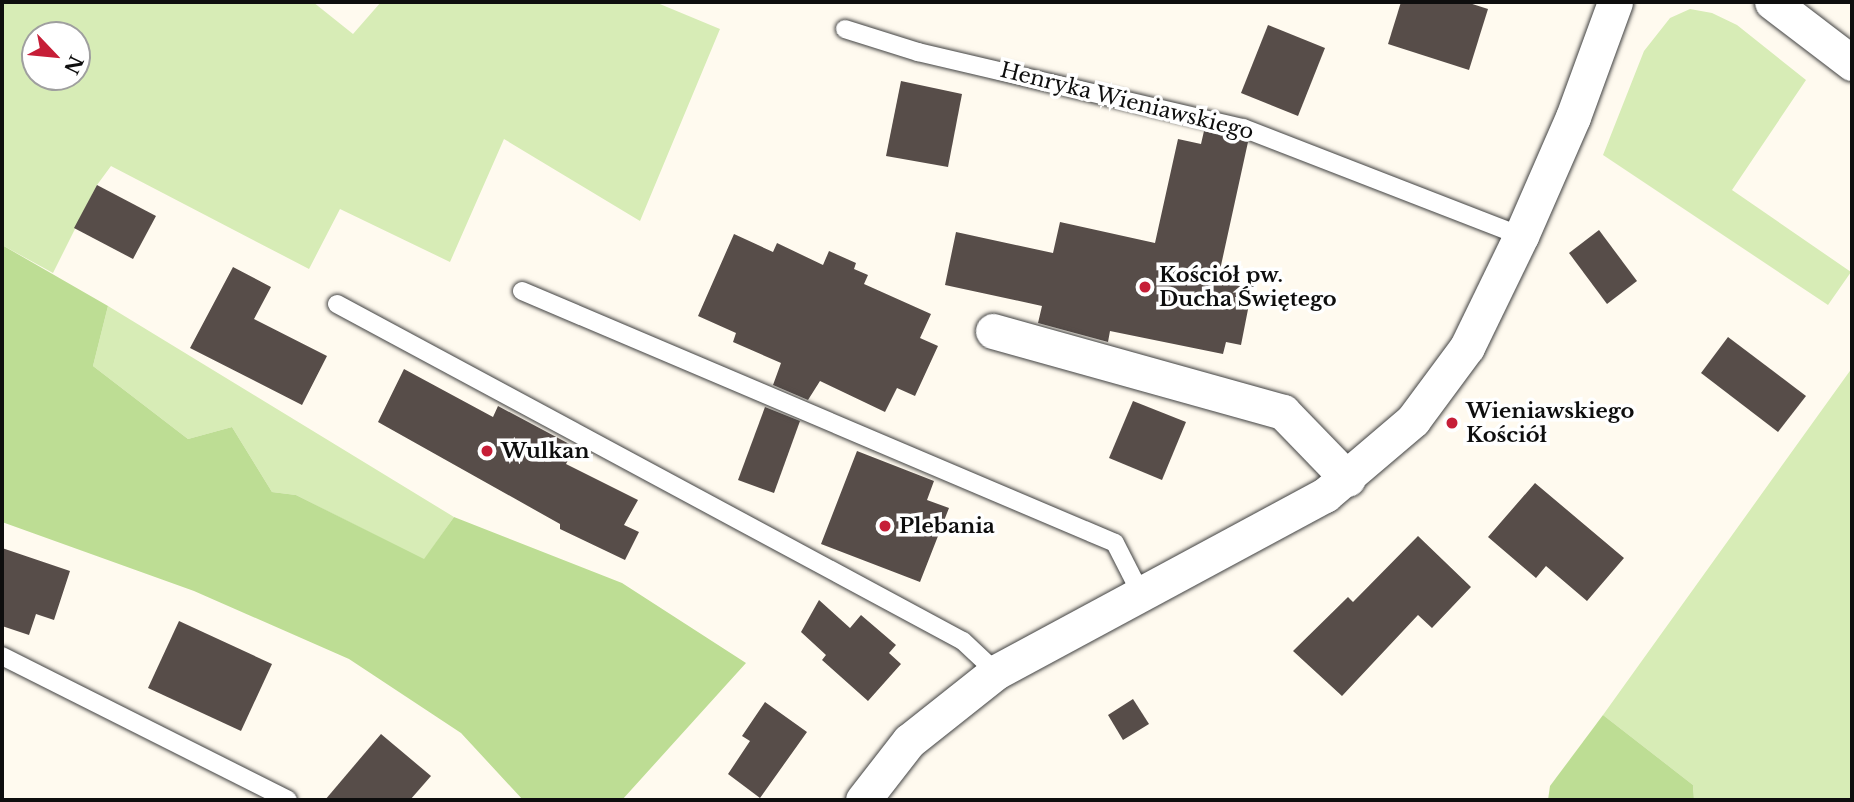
<!DOCTYPE html>
<html>
<head>
<meta charset="utf-8">
<style>
  body { margin:0 }
  #map { position:relative; width:1854px; height:802px; overflow:hidden; background:#fffaef; font-family:"Libre Baskerville",serif }
  div>[style] { position:absolute }
  .green>* { inset:0; background:#d7ecb6 }
  .forest>* { inset:0; background:#bddd94 }
  .building>* { inset:0; background:#574d49 }
  .roads { filter:drop-shadow(0 0 2px #414141) drop-shadow(0 0 2px #414141) }
  .service>* { height:18px; margin:-9px; padding:0 9px; transform-origin:9px; border-radius:9px; background:#fff }
  .minor>* { height:35px; margin:-17.5px; padding:0 17.5px; transform-origin:17.5px; border-radius:17.5px; background:#fff }
  .dots>* { width:19px; height:19px; translate:-50% -50%; box-sizing:border-box; border:4px solid #fff; border-radius:50% }
  span { translate:-50% -50%; white-space:nowrap; text-align:center; line-height:1.15; -webkit-text-stroke:7px #fff; paint-order:stroke }
  .street-label { font-size:21px; color:#0e0e0e }
  .poi-label { font-size:21px; color:#0e0e0e; font-weight:700 }
  .left { translate:0 -50%; text-align:left }
  .frame { position:absolute; inset:0; border:4px solid #0e0e0e; pointer-events:none }
  .north { position:absolute; left:21px; top:21px; width:70px; height:70px; box-sizing:border-box; background:#fff; border:2px solid #9f9f9f; border-radius:50%; rotate:116deg; font-size:19px; font-weight:700; line-height:28px; text-align:center; color:#0e0e0e }
  .north::after { content:''; display:block; margin:auto; width:24px; height:32px; background:#c61e37; clip-path:polygon(50% 0,100% 100%,50% 72%,0 100%) }
</style>
</head>
<body>
<div id="map">
  <div class="green">
    <i style="clip-path:polygon(evenodd,2px 2px,313px 2px,353px 34px,381px 2px,655px 2px,720px 29px,640px 221px,504px 139px,450px 262px,340px 209px,309px 269px,111px 166px,97px 185px,53px 273px,2px 245px,2px 2px,35px 35px,77px 35px,77px 77px,35px 77px,35px 35px)"></i>
    <i style="clip-path:polygon(1690px 9px,1712px 13px,1737px 25px,1806px 80px,1732px 190px,1851px 272px,1828px 305px,1603px 155px,1644px 51px,1670px 18px)"></i>
    <i style="clip-path:polygon(108px 306px,454px 517px,424px 560px,296px 495px,272px 492px,232px 427px,188px 439px,93px 366px)"></i>
    <i style="clip-path:polygon(1852px 368px,1852px 800px,1694px 800px,1693px 785px,1603px 715px)"></i>
  </div>
  <div class="forest">
    <i style="clip-path:polygon(2px 245px,108px 306px,93px 366px,188px 439px,232px 427px,272px 492px,296px 495px,424px 559px,454px 517px,622px 583px,746px 663px,622px 800px,523px 800px,461px 733px,349px 659px,194px 591px,2px 522px)"></i>
    <i style="clip-path:polygon(1603px 715px,1693px 785px,1694px 800px,1548px 800px,1550px 786px)"></i>
  </div>
  <div class="building">
    <i style="clip-path:polygon(1401px 2px,1466px 2px,1488px 9px,1469px 70px,1388px 44px)"></i>
    <i style="clip-path:polygon(1268px 25px,1325px 48px,1298px 116px,1241px 93px)"></i>
    <i style="clip-path:polygon(901px 81px,962px 94px,948px 167px,886px 156px)"></i>
    <i style="clip-path:polygon(1204px 131px,1248px 142px,1220px 270px,1238px 274px,1236px 285px,1252px 289px,1241px 345px,1226px 342px,1223px 354px,1110px 331px,1108px 342px,1038px 323px,1042px 306px,945px 285px,956px 232px,1053px 253px,1060px 222px,1155px 243px,1178px 139px,1201px 144px)"></i>
    <i style="clip-path:polygon(97px 185px,156px 216px,133px 259px,74px 228px)"></i>
    <i style="clip-path:polygon(1599px 230px,1637px 281px,1607px 304px,1569px 253px)"></i>
    <i style="clip-path:polygon(734px 234px,773px 252px,777px 243px,823px 265px,829px 251px,856px 263px,854px 269px,868px 275px,864px 284px,931px 314px,920px 338px,938px 346px,915px 396px,897px 388px,885px 412px,820px 381px,808px 400px,773px 385px,781px 363px,733px 342px,736px 333px,698px 316px)"></i>
    <i style="clip-path:polygon(233px 267px,271px 287px,254px 319px,327px 356px,302px 405px,190px 348px)"></i>
    <i style="clip-path:polygon(1728px 337px,1806px 396px,1778px 432px,1701px 373px)"></i>
    <i style="clip-path:polygon(404px 369px,493px 417px,498px 406px,575px 447px,566px 464px,638px 500px,624px 525px,639px 532px,625px 560px,560px 529px,560px 524px,378px 422px)"></i>
    <i style="clip-path:polygon(1133px 401px,1186px 422px,1162px 480px,1109px 458px)"></i>
    <i style="clip-path:polygon(765px 407px,800px 421px,774px 493px,738px 480px)"></i>
    <i style="clip-path:polygon(857px 451px,934px 481px,927px 500px,949px 508px,920px 582px,821px 544px)"></i>
    <i style="clip-path:polygon(1535px 483px,1624px 558px,1587px 601px,1546px 566px,1536px 578px,1488px 537px)"></i>
    <i style="clip-path:polygon(1418px 536px,1471px 587px,1432px 628px,1418px 615px,1342px 696px,1293px 651px,1348px 597px,1353px 602px)"></i>
    <i style="clip-path:polygon(2px 548px,70px 571px,54px 620px,36px 614px,29px 635px,2px 626px)"></i>
    <i style="clip-path:polygon(819px 600px,850px 628px,861px 615px,896px 645px,889px 653px,901px 664px,868px 701px,822px 660px,826px 655px,801px 632px)"></i>
    <i style="clip-path:polygon(179px 621px,272px 664px,241px 731px,148px 688px)"></i>
    <i style="clip-path:polygon(1133px 699px,1149px 724px,1123px 740px,1108px 715px)"></i>
    <i style="clip-path:polygon(765px 702px,807px 732px,760px 798px,728px 774px,750px 741px,742px 736px)"></i>
    <i style="clip-path:polygon(381px 734px,431px 776px,410px 800px,325px 800px)"></i>
  </div>
  <div class="roads">
    <div class="service">
      <i style="left:845px;top:29px;width:77px;rotate:17.5deg"></i>
      <i style="left:918px;top:52px;width:334px;rotate:13.2deg"></i>
      <i style="left:1243px;top:128px;width:298px;rotate:21.2deg"></i>
      <i style="left:522px;top:291px;width:644px;rotate:23.02deg"></i>
      <i style="left:1115px;top:543px;width:55px;rotate:63deg"></i>
      <i style="left:337px;top:304px;width:711px;rotate:28.3deg"></i>
      <i style="left:963px;top:641px;width:45px;rotate:43.2deg"></i>
      <i style="left:2px;top:656px;width:320px;rotate:26.7deg"></i>
    </div>
    <div class="minor">
      <i style="left:1772px;top:2px;width:101px;rotate:37.3deg"></i>
      <i style="left:993px;top:331px;width:301px;rotate:15.6deg"></i>
      <i style="left:1283px;top:412px;width:93px;rotate:45.9deg"></i>
      <i style="left:863px;top:800px;width:75px;rotate:-52.1deg"></i>
      <i style="left:909px;top:741px;width:111px;rotate:-38.4deg"></i>
      <i style="left:996px;top:672px;width:374px;rotate:-28.3deg"></i>
      <i style="left:1325px;top:495px;width:116px;rotate:-40.4deg"></i>
      <i style="left:1413px;top:420px;width:91px;rotate:-53.5deg"></i>
      <i style="left:1467px;top:347px;width:123px;rotate:-64.1deg"></i>
      <i style="left:1521px;top:236px;width:130px;rotate:-66.4deg"></i>
      <i style="left:1573px;top:117px;width:122px;rotate:-69.9deg"></i>
    </div>
  </div>
  <div class="dots">
    <i style="left:1145px;top:287px;background:#c61e37"></i>
    <i style="left:1452px;top:423px;background:#c61e37"></i>
    <i style="left:487px;top:451px;background:#c61e37"></i>
    <i style="left:885px;top:526px;background:#c61e37"></i>
  </div>
  <div class="street-label">
    <span style="left:1127px;top:101px;rotate:14deg">Henryka Wieniawskiego</span>
  </div>
  <div class="poi-label">
    <span class="left" style="left:1159px;top:287px">Kościół pw.<br>Ducha Świętego</span>
    <span class="left" style="left:1466px;top:423px">Wieniawskiego<br>Kościół</span>
    <span class="left" style="left:501px;top:451px">Wulkan</span>
    <span class="left" style="left:899px;top:526px">Plebania</span>
  </div>
  <div class="frame"></div>
  <div class="north">N</div>
</div>
</body>
</html>
